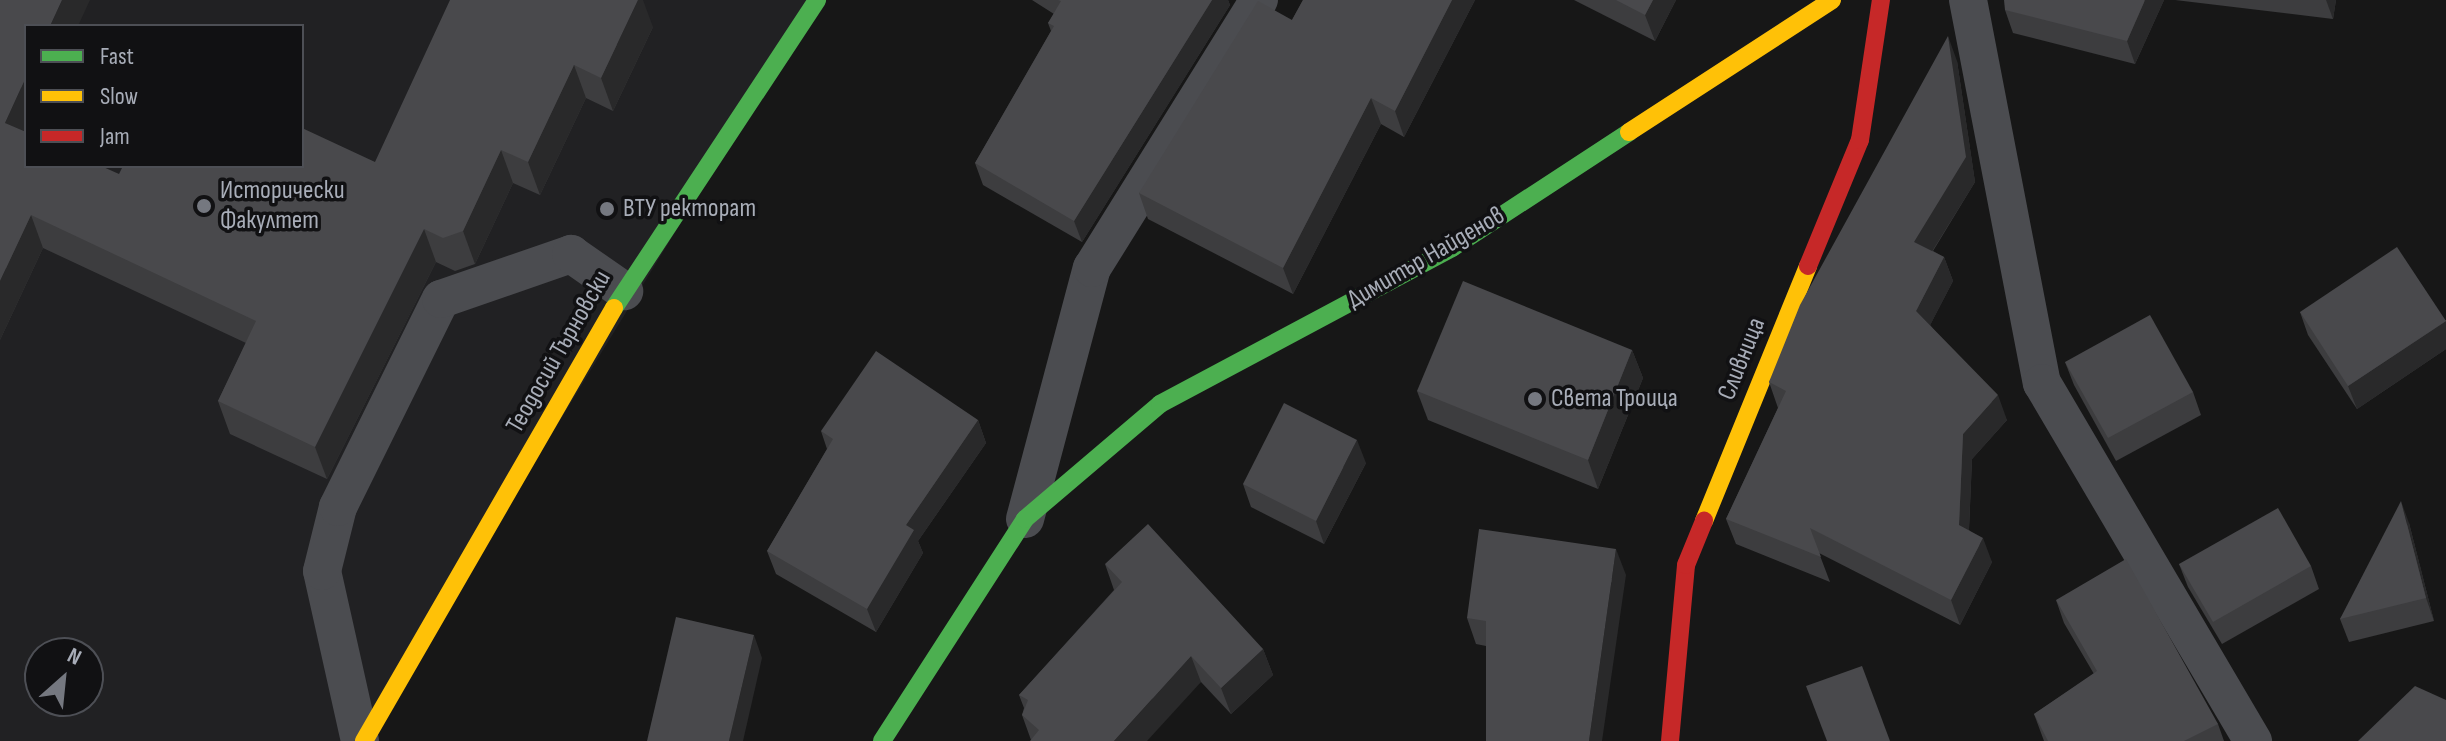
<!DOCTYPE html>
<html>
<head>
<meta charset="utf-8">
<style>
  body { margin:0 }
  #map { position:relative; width:2446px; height:741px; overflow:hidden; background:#171717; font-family:"Sofia Sans Condensed",sans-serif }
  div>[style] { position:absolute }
  .built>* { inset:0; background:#212123 }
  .lane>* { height:38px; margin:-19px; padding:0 19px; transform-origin:19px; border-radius:19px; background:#4b4c50 }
  .fast>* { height:18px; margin:-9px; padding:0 9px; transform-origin:9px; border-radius:9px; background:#4caf50 }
  .slow>* { height:18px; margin:-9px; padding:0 9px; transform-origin:9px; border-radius:9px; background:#ffc107 }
  .jam>* { height:18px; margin:-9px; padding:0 9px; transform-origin:9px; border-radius:9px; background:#c62828 }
  .wall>* { inset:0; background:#3d3d3f }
  .shaded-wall>* { inset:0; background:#29292a }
  .building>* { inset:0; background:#49494c }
  .dots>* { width:22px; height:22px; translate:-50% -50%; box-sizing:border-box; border:4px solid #111113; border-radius:50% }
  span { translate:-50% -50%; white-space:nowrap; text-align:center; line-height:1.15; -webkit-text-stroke:7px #111113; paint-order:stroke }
  .poi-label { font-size:26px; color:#a8adb8 }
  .left { translate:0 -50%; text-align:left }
  .street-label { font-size:26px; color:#a8adb8 }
  .legend { position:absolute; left:24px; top:24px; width:280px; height:144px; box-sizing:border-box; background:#111113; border:2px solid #4d4f55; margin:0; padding:10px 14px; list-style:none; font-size:24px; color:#a8adb8 }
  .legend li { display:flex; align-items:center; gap:16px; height:40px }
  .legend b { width:40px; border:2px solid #4d4f55 }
  .north { position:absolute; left:24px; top:637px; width:80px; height:80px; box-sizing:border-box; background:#111113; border:2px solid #4d4f55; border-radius:50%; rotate:27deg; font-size:22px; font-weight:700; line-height:32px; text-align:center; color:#a8adb8 }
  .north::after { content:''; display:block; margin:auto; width:28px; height:36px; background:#757880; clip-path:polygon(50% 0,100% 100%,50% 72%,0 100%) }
</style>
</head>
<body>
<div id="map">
  <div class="built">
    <i style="clip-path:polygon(evenodd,0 0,817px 0,364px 741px,0 741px,0 0,26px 26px,302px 26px,302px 166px,26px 166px,26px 26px,0 0,40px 653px,88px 653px,88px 701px,40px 701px,40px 653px)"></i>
  </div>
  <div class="lane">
    <i style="left:1968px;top:0;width:390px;rotate:79.1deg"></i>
    <i style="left:2042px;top:383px;width:416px;rotate:59.5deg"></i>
    <i style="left:1025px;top:519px;width:260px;rotate:-75.1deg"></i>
    <i style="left:1092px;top:268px;width:316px;rotate:-58.1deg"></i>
    <i style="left:360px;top:741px;width:174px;rotate:-102.6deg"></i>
    <i style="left:322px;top:571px;width:66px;rotate:-76deg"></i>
    <i style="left:338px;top:507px;width:232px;rotate:-63.7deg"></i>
    <i style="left:441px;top:299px;width:138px;rotate:-19.1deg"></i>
    <i style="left:571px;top:254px;width:65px;rotate:34.9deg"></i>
  </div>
  <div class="fast">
    <i style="left:614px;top:308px;width:369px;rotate:-56.6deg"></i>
    <i style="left:882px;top:741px;width:264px;rotate:-57.2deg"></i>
    <i style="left:1025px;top:519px;width:177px;rotate:-40.4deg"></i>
    <i style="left:1160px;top:404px;width:331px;rotate:-28.1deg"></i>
    <i style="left:1452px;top:248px;width:212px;rotate:-33.2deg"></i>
  </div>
  <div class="slow">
    <i style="left:1629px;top:132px;width:242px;rotate:-33deg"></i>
    <i style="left:1704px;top:521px;width:275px;rotate:-67.8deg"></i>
    <i style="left:364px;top:741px;width:500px;rotate:-60deg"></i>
  </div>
  <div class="jam">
    <i style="left:1808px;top:266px;width:136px;rotate:-67.6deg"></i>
    <i style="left:1860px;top:140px;width:142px;rotate:-81.5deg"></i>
    <i style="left:1670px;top:741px;width:177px;rotate:-84.8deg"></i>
    <i style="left:1686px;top:565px;width:48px;rotate:-67.8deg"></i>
  </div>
  <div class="wall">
    <i style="clip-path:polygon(1032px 0,1228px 0,1230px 5px,1082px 242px,983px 185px,975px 163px,1051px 31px,1048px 23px,1054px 14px)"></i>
    <i style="clip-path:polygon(1303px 0,1475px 0,1404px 137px,1381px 124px,1293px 294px,1148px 219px,1139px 193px,1292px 20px)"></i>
    <i style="clip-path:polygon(1574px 0,1676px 0,1655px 41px)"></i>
    <i style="clip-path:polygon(2164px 0,2135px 64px,2013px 33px,2005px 10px)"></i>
    <i style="clip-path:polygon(2175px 0,2336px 0,2333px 19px)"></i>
    <i style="clip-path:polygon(26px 26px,26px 166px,119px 174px,375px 162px,653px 27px,613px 111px,586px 98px,540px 195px,513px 183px,475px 264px,455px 271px,436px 262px,327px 479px,230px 434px,218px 401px,246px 343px,43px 248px,0 340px)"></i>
    <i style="clip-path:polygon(1957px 61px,1975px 182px,1933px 251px,1944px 257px,1953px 281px,1930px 325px,2007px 420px,1972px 459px,1969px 530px,1992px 562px,1960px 625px,1819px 553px,1830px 582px,1736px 544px,1726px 519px,1778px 408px,1769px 382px)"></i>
    <i style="clip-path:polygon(2300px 312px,2446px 320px,2446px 349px,2357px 409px,2308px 335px)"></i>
    <i style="clip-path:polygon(1632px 350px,1643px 378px,1598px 489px,1428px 420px,1417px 391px)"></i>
    <i style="clip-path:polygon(2065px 362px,2193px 392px,2201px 415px,2116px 461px,2074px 385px)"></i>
    <i style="clip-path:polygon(978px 420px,986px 443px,918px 541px,923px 553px,876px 632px,776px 574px,767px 551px,827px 449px,821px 431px)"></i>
    <i style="clip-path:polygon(1366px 463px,1324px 544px,1251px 507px,1243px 484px)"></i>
    <i style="clip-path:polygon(2409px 523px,2434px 621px,2349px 642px,2340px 619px)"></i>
    <i style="clip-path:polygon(1105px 564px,1263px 649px,1273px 675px,1231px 714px,1201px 682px,1031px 740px,1022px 715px,1024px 708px,1019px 695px,1114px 590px)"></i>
    <i style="clip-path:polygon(2179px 564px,2311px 566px,2319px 589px,2222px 644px,2188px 587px)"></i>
    <i style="clip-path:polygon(1626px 575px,1486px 646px,1476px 644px,1467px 618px)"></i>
    <i style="clip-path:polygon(2056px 600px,2218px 724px,2224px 741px,2044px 741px,2034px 714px,2094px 674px,2064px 623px)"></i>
  </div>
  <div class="shaded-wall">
    <i style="clip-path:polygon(62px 0,90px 0,78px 26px,50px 26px)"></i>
    <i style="clip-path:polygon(638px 0,643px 0,653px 27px,613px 111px,601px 78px)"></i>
    <i style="clip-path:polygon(1212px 0,1228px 0,1230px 5px,1082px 242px,1074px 221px)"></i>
    <i style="clip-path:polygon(1452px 0,1475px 0,1404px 137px,1395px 111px)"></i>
    <i style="clip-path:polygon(1653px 0,1676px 0,1655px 41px,1645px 15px)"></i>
    <i style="clip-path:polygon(2145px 0,2164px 0,2135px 64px,2127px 41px)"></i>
    <i style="clip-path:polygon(2326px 0,2336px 0,2333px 19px)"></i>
    <i style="clip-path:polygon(1948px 36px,1957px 61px,1975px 182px,1923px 266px,1914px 242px)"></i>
    <i style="clip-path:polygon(574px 65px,586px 98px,540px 195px,528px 162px)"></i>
    <i style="clip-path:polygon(26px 77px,26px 136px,5px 123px)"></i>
    <i style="clip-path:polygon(1371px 98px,1381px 124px,1293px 294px,1283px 268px)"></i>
    <i style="clip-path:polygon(501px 150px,513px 183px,475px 264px,463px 231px)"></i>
    <i style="clip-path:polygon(31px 215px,43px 248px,0 340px,0 281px)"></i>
    <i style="clip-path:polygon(424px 229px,436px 262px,327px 479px,315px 447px)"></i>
    <i style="clip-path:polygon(1944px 257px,1953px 281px,1925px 335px,1916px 311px)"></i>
    <i style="clip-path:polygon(2446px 321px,2446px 349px,2357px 409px,2348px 386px)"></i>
    <i style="clip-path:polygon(1632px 350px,1643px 378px,1598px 489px,1588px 460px)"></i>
    <i style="clip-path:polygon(1998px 395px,2007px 420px,1972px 459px,1968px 550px,1959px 525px,1963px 434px)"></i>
    <i style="clip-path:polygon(978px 420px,986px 443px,918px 541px,923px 553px,876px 632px,867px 609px,906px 525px)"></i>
    <i style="clip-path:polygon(1357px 440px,1366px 463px,1324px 544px,1316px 521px)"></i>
    <i style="clip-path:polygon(2401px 501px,2409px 523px,2434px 621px,2426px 598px)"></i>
    <i style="clip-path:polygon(1983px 538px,1992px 562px,1960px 625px,1951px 600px)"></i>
    <i style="clip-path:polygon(1616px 549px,1626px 575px,1602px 741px,1589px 741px)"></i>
    <i style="clip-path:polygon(754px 635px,762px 658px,743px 741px,729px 741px)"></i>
    <i style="clip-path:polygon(1263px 649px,1273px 675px,1231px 714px,1221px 688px)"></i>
    <i style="clip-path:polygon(1191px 656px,1201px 682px,1147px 741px,1114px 741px)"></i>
  </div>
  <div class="building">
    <i style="clip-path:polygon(0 0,62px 0,50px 26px,26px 26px,26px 77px,5px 123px,26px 132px,26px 166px,101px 166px,119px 174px,123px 166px,302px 166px,302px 128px,375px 162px,450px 0,638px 0,601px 78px,574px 65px,528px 162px,501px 150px,463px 231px,443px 238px,424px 229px,315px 447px,218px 401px,256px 321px,31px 215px,0 281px)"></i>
    <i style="clip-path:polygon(1058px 0,1212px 0,1074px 221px,975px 163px,1054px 26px,1048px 23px,1061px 1px)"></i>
    <i style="clip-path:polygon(1303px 0,1452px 0,1395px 111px,1371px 98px,1283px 268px,1139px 193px,1258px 1px,1292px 20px)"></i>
    <i style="clip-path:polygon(1616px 0,1653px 0,1645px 15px)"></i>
    <i style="clip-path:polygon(2004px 0,2145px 0,2127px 41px,2005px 10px)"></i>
    <i style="clip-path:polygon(1948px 36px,1966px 157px,1914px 242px,1944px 257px,1916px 311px,1998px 395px,1963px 434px,1959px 525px,1983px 538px,1951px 600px,1810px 528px,1821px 557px,1726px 519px,1786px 391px,1769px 382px,1800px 305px)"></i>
    <i style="clip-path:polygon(2397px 247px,2446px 321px,2348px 386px,2300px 312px)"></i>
    <i style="clip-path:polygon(1463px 281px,1632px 350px,1588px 460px,1417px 391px)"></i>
    <i style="clip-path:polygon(2150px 315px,2193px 392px,2108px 438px,2065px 362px)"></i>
    <i style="clip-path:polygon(876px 351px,978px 420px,906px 525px,914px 530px,867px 609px,767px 551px,833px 439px,821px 431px)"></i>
    <i style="clip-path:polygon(1284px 403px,1357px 440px,1316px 521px,1243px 484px)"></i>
    <i style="clip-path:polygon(2401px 501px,2426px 598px,2340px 619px)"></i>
    <i style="clip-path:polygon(2278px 508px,2311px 566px,2213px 622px,2179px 564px)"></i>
    <i style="clip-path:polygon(1148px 524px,1263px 649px,1221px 688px,1191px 656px,1114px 741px,1030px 741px,1039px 730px,1022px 715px,1028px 700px,1019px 695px,1122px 582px,1105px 564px)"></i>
    <i style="clip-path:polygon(1479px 529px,1616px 549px,1589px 741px,1486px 741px,1486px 621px,1467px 618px)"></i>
    <i style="clip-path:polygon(2126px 559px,2218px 724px,2184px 741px,2048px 741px,2034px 714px,2097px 671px,2056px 600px)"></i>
    <i style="clip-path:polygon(676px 617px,754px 635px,729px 741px,647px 741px)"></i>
    <i style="clip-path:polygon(1862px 666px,1890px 741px,1827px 741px,1806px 686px)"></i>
    <i style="clip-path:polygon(2415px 686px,2446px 700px,2446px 741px,2358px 741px)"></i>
  </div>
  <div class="dots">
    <i style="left:204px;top:206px;background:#757880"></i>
    <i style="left:607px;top:209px;background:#757880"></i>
    <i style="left:1535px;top:399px;background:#757880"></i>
  </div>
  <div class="poi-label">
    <span class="left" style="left:220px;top:206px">Исторически<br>Факултет</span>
    <span class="left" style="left:623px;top:209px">ВТУ ректорат</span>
    <span class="left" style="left:1551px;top:399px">Света Троица</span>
  </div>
  <div class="street-label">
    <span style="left:1426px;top:258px;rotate:-30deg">Димитър Найденов</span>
    <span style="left:559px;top:352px;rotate:-60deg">Теодосий Търновски</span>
    <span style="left:1742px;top:359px;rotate:-68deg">Сливница</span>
  </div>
  <ul class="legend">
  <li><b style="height:10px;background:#4caf50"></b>Fast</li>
  <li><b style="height:10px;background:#ffc107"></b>Slow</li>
  <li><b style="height:10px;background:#c62828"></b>Jam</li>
  </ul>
  <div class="north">N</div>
</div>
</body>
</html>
